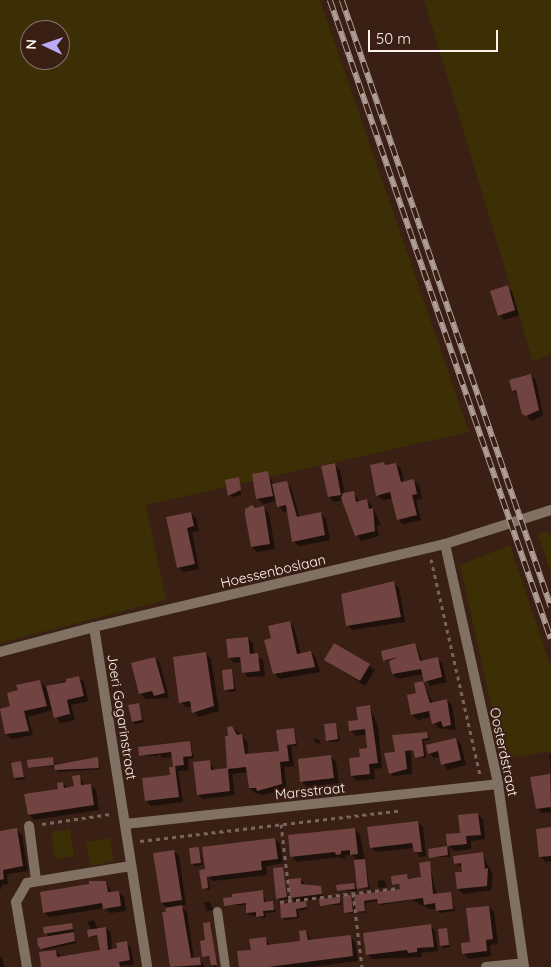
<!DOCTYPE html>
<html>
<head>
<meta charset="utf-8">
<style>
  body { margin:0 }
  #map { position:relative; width:551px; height:967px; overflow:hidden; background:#391f14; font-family:Quicksand,sans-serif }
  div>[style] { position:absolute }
  .green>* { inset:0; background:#3d2f05 }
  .shadow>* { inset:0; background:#0007 }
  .building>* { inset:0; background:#714442 }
  .path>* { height:3px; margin-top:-1.5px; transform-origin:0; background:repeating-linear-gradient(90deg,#79645b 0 4px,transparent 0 8px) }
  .lane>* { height:9px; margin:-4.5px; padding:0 4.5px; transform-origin:4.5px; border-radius:4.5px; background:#807162 }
  .street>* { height:10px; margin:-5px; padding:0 5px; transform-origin:5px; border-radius:5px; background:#807162 }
  .rail>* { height:5.5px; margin-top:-2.75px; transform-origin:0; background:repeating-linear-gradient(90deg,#391f14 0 11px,#af9e96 0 22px); box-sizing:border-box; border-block:1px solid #af9e96 }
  span { translate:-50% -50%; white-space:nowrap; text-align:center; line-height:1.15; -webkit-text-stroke:4.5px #391f14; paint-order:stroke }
  .street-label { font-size:14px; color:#fdf2ed }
  .north { position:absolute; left:20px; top:20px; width:50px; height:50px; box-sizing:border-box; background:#391f14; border:1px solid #87736b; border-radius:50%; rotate:273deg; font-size:14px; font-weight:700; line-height:20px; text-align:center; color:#fdf2ed }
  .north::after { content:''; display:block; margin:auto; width:18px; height:22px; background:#bbaaf6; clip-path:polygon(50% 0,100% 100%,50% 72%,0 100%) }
  .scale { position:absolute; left:368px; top:30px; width:130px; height:22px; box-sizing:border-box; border:2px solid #fdf2ed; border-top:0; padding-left:6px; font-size:15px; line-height:18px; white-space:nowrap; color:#fdf2ed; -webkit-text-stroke:4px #391f14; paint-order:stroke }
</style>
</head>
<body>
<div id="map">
  <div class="green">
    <i style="clip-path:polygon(evenodd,0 0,320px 0,469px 432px,146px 505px,166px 600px,0 643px,0 0,30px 30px,60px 30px,60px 60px,30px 60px,30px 30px)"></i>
    <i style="clip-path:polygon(424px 0,551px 0,551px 354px,533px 362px)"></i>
    <i style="clip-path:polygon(546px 531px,551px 536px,551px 573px,538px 534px)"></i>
    <i style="clip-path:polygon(510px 545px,551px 667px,551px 751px,503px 759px,460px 565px)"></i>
    <i style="clip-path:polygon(70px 829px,74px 856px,55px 859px,51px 832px)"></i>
    <i style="clip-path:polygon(110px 838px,114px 861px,90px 866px,86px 842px)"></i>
  </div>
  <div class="shadow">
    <i style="clip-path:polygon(507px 287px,512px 292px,519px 315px,504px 320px,499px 315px)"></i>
    <i style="clip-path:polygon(531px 375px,536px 381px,543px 415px,532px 421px,524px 414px,519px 396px,513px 391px)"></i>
    <i style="clip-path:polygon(334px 464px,340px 470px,345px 494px,353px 492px,360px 502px,366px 500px,372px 506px,381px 525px,377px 526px,379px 536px,361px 541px,346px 513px,345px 500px,334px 502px,329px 497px)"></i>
    <i style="clip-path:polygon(396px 464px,401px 469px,404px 482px,413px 480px,419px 485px,422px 499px,416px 500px,421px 520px,403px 524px,398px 519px,393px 498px,383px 500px,377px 495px,371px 466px)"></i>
    <i style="clip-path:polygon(267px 472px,274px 485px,286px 483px,291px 488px,300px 518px,321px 514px,326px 519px,330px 540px,299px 546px,293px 541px,288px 511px,283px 512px,277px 501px,263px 504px,258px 499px)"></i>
    <i style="clip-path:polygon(238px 478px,241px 495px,232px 497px,229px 495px)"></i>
    <i style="clip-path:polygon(248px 507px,263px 508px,269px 513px,275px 549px,257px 552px,252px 547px,246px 515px)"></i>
    <i style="clip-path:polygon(191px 513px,196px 518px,199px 531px,192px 532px,199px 569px,183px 572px,178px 567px,167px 518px)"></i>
    <i style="clip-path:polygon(394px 583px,399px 588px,405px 622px,352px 630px,347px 625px)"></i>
    <i style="clip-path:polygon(289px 622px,294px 627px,301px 655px,311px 652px,316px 658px,320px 672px,280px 679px,274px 673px,272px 639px)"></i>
    <i style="clip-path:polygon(248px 638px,253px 643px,254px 655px,263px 660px,265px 676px,248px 677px,243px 672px,242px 662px,234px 663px,229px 658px)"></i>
    <i style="clip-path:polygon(335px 644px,375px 670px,365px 686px,326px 660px)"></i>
    <i style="clip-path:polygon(415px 644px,423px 662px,437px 658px,442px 663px,447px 682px,430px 686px,423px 674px,398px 679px,393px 674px,390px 662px,384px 660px)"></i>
    <i style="clip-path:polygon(206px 654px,211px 659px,219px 711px,198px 717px,192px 707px,186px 707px,181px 702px)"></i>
    <i style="clip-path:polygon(155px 658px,160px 663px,169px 698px,146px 699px,140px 693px)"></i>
    <i style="clip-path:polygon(232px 670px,236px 691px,228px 692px,224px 671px)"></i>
    <i style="clip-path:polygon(78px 677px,84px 682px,88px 701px,71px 705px,75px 720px,60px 723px,53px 710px,28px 717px,33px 735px,12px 739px,6px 734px,19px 691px,40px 681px,45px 687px)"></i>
    <i style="clip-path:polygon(423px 683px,433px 703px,447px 700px,452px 705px,456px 730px,438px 728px,432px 716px,418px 720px,412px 714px)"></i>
    <i style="clip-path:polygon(138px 705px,144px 722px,135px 724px,133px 722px)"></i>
    <i style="clip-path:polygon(370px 707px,378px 727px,382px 768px,374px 769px,375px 779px,357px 781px,352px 776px,368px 749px,367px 734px,356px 736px,351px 730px)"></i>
    <i style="clip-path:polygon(336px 724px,340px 741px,330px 742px,327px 740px)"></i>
    <i style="clip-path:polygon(229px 728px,236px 730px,247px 741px,249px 755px,280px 752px,293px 730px,295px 732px,297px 746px,291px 746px,294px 766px,284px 767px,287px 789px,263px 795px,255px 793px,250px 788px,248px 772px,232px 774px,235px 795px,203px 799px,198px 794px,209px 762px,215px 770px,228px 769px,231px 737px)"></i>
    <i style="clip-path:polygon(427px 733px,430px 740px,424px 741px,426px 758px,416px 757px,410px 738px,412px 774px,393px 776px,388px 771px,386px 754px,396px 753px,394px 736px)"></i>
    <i style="clip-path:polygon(314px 738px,320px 740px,320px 744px,315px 743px)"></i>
    <i style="clip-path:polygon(456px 739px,461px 744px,466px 765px,447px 770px,440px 757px,434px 758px,429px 753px)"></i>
    <i style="clip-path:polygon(190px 742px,194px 758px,188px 759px,189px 770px,178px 771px,183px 802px,151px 806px,146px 800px,171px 776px,170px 769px,176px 768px,173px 757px,163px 758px,158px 753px,158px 756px,141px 756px)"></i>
    <i style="clip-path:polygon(549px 755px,551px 755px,551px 770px)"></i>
    <i style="clip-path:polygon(331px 757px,336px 762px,339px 783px,307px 787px,302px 782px)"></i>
    <i style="clip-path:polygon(52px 758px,55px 764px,97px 759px,101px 769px,58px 772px,56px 766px,29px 768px)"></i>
    <i style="clip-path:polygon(21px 762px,25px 779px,17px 780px,15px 778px)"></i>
    <i style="clip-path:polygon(79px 776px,85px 786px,91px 785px,96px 790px,99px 810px,34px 820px,29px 815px,59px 790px,63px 783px,68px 789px,76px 787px)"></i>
    <i style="clip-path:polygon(550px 776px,551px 812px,542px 813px,537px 808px)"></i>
    <i style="clip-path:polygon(478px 814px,483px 820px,485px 839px,471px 841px,471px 849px,454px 851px,449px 846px,450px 857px,431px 857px,430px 850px,449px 848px,447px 836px,461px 834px)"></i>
    <i style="clip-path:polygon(418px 822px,423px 827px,426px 856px,420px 857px,414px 848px,376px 852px,371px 847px)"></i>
    <i style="clip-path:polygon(551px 828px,551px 861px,546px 862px,541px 857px)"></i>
    <i style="clip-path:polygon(355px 829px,360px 835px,370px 889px,358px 888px,358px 861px,352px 855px,345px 855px,346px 859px,339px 857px,297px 862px,292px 857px)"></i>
    <i style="clip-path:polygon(17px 830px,22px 835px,28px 871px,7px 874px,8px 884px,2px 885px,0 891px,0 831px)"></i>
    <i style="clip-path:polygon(275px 839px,280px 844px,283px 863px,266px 866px,267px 875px,213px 881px,208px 876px,210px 890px,203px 888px,207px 872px)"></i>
    <i style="clip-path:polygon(199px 848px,203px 865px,195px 866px,193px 864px)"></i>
    <i style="clip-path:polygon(173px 851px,179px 856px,186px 905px,181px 906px,187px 912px,194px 959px,199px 958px,205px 967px,172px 967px,164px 913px,167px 913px,166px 907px,162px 903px)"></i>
    <i style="clip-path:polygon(482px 854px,493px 875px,491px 890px,463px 894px,458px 889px,463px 868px,455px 863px)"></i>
    <i style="clip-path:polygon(429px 863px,437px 895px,450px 893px,455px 911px,439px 913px,437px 909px,430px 909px,412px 900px,381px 905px,378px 901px,365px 903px,366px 913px,358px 912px,356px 896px,401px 890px,401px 886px,393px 884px,407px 875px,409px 880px,423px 878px)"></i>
    <i style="clip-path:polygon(282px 868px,288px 899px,280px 900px,277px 898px)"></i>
    <i style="clip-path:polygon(300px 879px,305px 884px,320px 887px,323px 896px,305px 901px,308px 909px,298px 911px,299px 918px,285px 920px,283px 918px,297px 903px,291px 897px)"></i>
    <i style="clip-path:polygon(384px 880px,387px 887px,379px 888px,377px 881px)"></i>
    <i style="clip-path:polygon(106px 882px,112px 893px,118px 892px,124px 897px,126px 911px,110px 913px,105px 908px,49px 917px,44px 912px)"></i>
    <i style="clip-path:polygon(354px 884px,357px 891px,338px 891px)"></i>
    <i style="clip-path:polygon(263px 892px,266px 903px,272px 903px,276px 912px,265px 913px,266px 918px,249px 915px,247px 905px,225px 905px)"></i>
    <i style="clip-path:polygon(351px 897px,355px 913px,348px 914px,346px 912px)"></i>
    <i style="clip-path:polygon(339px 898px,342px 905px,321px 905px)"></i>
    <i style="clip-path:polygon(204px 902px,210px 902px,213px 910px,207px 911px)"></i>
    <i style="clip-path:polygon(489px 907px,494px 912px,498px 944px,490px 945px,491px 956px,469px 959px,464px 954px)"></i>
    <i style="clip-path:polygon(94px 920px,98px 930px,106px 928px,111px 933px,112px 950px,126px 942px,131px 948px,134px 965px,43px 967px,56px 951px,61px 956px,101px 951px,99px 937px,89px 936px,92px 930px,87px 922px)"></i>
    <i style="clip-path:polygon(72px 924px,76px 943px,44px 950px,40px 946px,50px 937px,46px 933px)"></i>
    <i style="clip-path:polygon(204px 924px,211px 924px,216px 967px,212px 965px,211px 958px,203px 956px,201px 942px,207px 941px)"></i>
    <i style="clip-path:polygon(430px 926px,435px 931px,438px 951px,421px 953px,422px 957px,372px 959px,367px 954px)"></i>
    <i style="clip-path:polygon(446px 930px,450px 947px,443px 948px,441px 945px)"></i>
    <i style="clip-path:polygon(306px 931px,312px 941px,350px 936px,355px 941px,358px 961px,311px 967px,240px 967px,265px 938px,271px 946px,302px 942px)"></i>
    <i style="clip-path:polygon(0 956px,2px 958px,4px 967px,0 967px)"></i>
  </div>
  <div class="building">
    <i style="clip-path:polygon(508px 285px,515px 310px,498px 316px,490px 291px)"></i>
    <i style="clip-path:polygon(531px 374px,539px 410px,526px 416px,522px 414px,516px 390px,512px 391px,509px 380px)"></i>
    <i style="clip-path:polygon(384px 462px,385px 465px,396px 463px,401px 482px,414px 479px,417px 494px,412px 495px,417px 515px,397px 520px,390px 492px,376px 496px,370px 465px)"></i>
    <i style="clip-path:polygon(335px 463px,341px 495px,328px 497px,321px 466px)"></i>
    <i style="clip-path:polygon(268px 471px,273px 496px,256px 499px,252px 474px)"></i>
    <i style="clip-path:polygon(239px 477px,241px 490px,228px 496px,225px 480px)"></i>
    <i style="clip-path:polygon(287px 481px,297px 517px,321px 512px,325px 535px,292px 542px,286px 505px,277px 507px,272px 484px)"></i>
    <i style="clip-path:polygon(354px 491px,356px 502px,367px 499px,369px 509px,373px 508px,375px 531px,355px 536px,341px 498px,343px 493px)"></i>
    <i style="clip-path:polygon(252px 505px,255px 508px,264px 506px,270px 544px,251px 547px,245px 515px,245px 509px)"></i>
    <i style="clip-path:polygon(191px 512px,194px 526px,187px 528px,195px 564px,177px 568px,166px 517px)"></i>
    <i style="clip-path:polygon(394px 581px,401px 617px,346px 626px,341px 594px)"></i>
    <i style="clip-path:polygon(290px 621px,297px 654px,311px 651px,315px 667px,273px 674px,264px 640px,271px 638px,268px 626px)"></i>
    <i style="clip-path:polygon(248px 637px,250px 654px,258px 653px,260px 671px,242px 673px,240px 657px,228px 658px,226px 639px)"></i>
    <i style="clip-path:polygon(334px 643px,370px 664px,360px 681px,324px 660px)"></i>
    <i style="clip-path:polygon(415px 643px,420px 661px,438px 657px,442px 677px,424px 682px,421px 669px,392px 674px,389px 661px,398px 657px,383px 661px,381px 651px)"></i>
    <i style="clip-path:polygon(206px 652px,214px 706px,192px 713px,190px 701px,179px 703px,173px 657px)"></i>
    <i style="clip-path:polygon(155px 657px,165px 693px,154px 696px,152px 691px,139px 694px,131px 663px)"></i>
    <i style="clip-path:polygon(232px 669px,234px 689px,224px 690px,222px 670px)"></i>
    <i style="clip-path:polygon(79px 676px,84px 696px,67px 700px,70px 714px,54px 718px,46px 686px,66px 682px,66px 679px)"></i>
    <i style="clip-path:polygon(40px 680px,47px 706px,24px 711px,29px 731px,5px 734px,0 709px,10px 706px,7px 693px,18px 690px,16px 685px)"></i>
    <i style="clip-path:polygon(423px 681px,430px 703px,447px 699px,451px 725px,443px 727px,441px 721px,432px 724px,429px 711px,411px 715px,407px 695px,416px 693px,414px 683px)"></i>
    <i style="clip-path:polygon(139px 703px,142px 720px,132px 722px,128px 705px)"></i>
    <i style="clip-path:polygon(370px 705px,378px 763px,369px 764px,370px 774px,351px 776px,349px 758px,360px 757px,359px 749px,367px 748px,365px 729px,349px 731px,348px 721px,358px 720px,356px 707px)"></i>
    <i style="clip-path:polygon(336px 723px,338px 739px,326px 741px,324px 724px)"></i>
    <i style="clip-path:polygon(232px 726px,237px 735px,242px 734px,245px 754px,279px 751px,276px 730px,294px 728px,296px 744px,287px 745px,289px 761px,280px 762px,282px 784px,257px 791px,256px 788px,249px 788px,246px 767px,228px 769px,230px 791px,197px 795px,193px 762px,210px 760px,211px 770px,227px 768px,225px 736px,228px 736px,227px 727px)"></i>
    <i style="clip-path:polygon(427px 732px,428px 738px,422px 739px,424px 756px,415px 758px,413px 750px,405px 751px,407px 769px,389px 774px,384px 753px,395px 752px,392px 735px)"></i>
    <i style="clip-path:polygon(456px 738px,461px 760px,441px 765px,438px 751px,428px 754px,426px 745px)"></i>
    <i style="clip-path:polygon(190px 741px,192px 756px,183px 757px,184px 765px,175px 766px,179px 797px,145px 801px,142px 778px,170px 775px,169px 767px,173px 767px,171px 752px,139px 756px,138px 747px)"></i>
    <i style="clip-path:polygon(331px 755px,334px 778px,300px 782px,298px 759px)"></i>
    <i style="clip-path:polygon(53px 757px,54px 765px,98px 757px,99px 768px,55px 770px,54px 765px,28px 768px,27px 760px)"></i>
    <i style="clip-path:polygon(21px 761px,24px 777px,14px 778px,11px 763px)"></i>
    <i style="clip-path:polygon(550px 774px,551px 807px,536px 809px,530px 777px)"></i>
    <i style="clip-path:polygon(80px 775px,81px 785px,91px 784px,94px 805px,28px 815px,24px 794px,58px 789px,57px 783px,63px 782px,64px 788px,74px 786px,72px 776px)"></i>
    <i style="clip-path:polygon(478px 813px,481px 835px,466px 836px,467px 844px,447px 846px,446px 834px,460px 833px,458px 815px)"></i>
    <i style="clip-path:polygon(418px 821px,422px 852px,414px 852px,412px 843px,370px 848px,367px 827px)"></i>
    <i style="clip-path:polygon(551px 827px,551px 856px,539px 857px,536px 829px)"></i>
    <i style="clip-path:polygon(17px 828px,23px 866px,3px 870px,4px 879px,0 880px,0 831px)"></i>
    <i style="clip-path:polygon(355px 828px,358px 854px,350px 855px,350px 850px,341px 851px,341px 854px,336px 855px,335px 852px,290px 857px,288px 835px)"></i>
    <i style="clip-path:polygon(275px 838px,278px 859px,261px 861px,262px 870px,207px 877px,208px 888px,202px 889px,199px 870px,205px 869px,202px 847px)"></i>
    <i style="clip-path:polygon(447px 846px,448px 855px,429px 858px,428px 849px)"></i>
    <i style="clip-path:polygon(199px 847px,201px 863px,191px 864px,189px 848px)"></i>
    <i style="clip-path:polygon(174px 850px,182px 900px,161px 903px,153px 853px)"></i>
    <i style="clip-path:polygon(483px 852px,485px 869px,488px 868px,487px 886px,457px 889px,455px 872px,462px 872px,461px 863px,454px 864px,453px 856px)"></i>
    <i style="clip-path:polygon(365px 859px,368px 887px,357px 889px,354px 860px)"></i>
    <i style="clip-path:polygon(430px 861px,433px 894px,451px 892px,453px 909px,436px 911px,435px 903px,424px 905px,423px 898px,378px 904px,377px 899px,364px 901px,365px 911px,356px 912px,354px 895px,400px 889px,399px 884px,392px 885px,391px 876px,407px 874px,408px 879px,421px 877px,419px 863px)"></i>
    <i style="clip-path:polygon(283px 867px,287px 897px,276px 899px,273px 868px)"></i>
    <i style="clip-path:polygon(301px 878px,301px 884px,321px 886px,322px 894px,290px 898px,288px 879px)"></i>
    <i style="clip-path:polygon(89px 881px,106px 881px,108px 892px,119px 891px,121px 906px,103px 909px,102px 903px,43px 913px,40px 892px,89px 884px)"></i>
    <i style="clip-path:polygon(354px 883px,355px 889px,337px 891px,336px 885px)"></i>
    <i style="clip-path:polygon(263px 890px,264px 902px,273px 901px,274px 910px,263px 911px,264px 916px,256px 917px,256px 912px,246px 913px,246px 903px,224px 906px,223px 898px,232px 897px,232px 894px)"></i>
    <i style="clip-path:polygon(351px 895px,353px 912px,344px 913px,343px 896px)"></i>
    <i style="clip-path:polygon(340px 897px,340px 903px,320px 906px,319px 899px)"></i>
    <i style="clip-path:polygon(306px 901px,307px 907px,296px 909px,297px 917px,281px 918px,280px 904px)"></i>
    <i style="clip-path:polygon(182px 905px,191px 958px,200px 957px,201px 965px,170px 967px,162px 912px,166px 912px,165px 908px)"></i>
    <i style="clip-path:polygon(489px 906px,493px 939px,486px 940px,487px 951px,462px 954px,461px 943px,470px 942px,466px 908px)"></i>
    <i style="clip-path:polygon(210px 922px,217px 965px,211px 965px,209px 956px,202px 957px,200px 941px,205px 940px,203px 923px)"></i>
    <i style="clip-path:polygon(72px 923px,73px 929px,44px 934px,43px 927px)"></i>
    <i style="clip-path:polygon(431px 924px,434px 947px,417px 948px,417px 952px,408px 953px,407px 950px,366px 955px,363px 933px)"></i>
    <i style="clip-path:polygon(106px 927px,108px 950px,117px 948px,116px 943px,127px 941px,130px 960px,119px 962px,120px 967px,41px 967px,39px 952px,56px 950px,57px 957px,100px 950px,97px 935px,88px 937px,87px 930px)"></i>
    <i style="clip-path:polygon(447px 928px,449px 945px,440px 946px,438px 929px)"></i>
    <i style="clip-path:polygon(306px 930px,308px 940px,351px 935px,353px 956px,268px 967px,239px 967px,237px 951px,251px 950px,249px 939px,266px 937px,267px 945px,300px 941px,299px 931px)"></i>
    <i style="clip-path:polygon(74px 932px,75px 941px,41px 949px,38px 946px,37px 938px)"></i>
  </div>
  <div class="path">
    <i style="left:431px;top:559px;width:221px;rotate:77.2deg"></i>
    <i style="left:42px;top:824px;width:69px;rotate:-8.4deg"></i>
    <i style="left:281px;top:824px;width:77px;rotate:83.2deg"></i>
    <i style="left:140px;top:841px;width:264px;rotate:-6.7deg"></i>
    <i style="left:353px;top:893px;width:75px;rotate:83.1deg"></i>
    <i style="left:280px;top:902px;width:119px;rotate:-6.8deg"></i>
  </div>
  <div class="lane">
    <i style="left:217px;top:911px;width:57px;rotate:81.9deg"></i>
  </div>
  <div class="street">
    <i style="left:445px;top:544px;width:246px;rotate:77.5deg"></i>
    <i style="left:498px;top:784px;width:185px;rotate:81.9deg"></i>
    <i style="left:94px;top:627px;width:344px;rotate:81.1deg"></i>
    <i style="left:0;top:652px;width:97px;rotate:-14.9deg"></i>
    <i style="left:94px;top:627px;width:361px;rotate:-13.3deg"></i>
    <i style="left:445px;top:544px;width:111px;rotate:-17.8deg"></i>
    <i style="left:125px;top:824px;width:375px;rotate:-6.1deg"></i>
    <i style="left:29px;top:826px;width:54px;rotate:82.6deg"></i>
    <i style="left:27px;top:967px;width:66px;rotate:-99.6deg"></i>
    <i style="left:16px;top:902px;width:22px;rotate:-60deg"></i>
    <i style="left:27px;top:883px;width:105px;rotate:-9.3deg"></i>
    <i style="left:486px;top:967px;width:37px;rotate:-6deg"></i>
  </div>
  <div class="rail">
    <i style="left:330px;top:0;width:676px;rotate:70.92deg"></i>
    <i style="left:342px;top:0;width:642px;rotate:71deg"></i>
  </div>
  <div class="street-label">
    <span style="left:273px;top:571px;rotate:-13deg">Hoessenboslaan</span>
    <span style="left:122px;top:717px;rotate:81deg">Joeri Gagarinstraat</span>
    <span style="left:504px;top:752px;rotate:78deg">Oosterdstraat</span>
    <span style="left:310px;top:791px;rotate:-6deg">Marsstraat</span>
  </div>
  <div class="north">N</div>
  <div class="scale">50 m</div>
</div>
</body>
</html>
